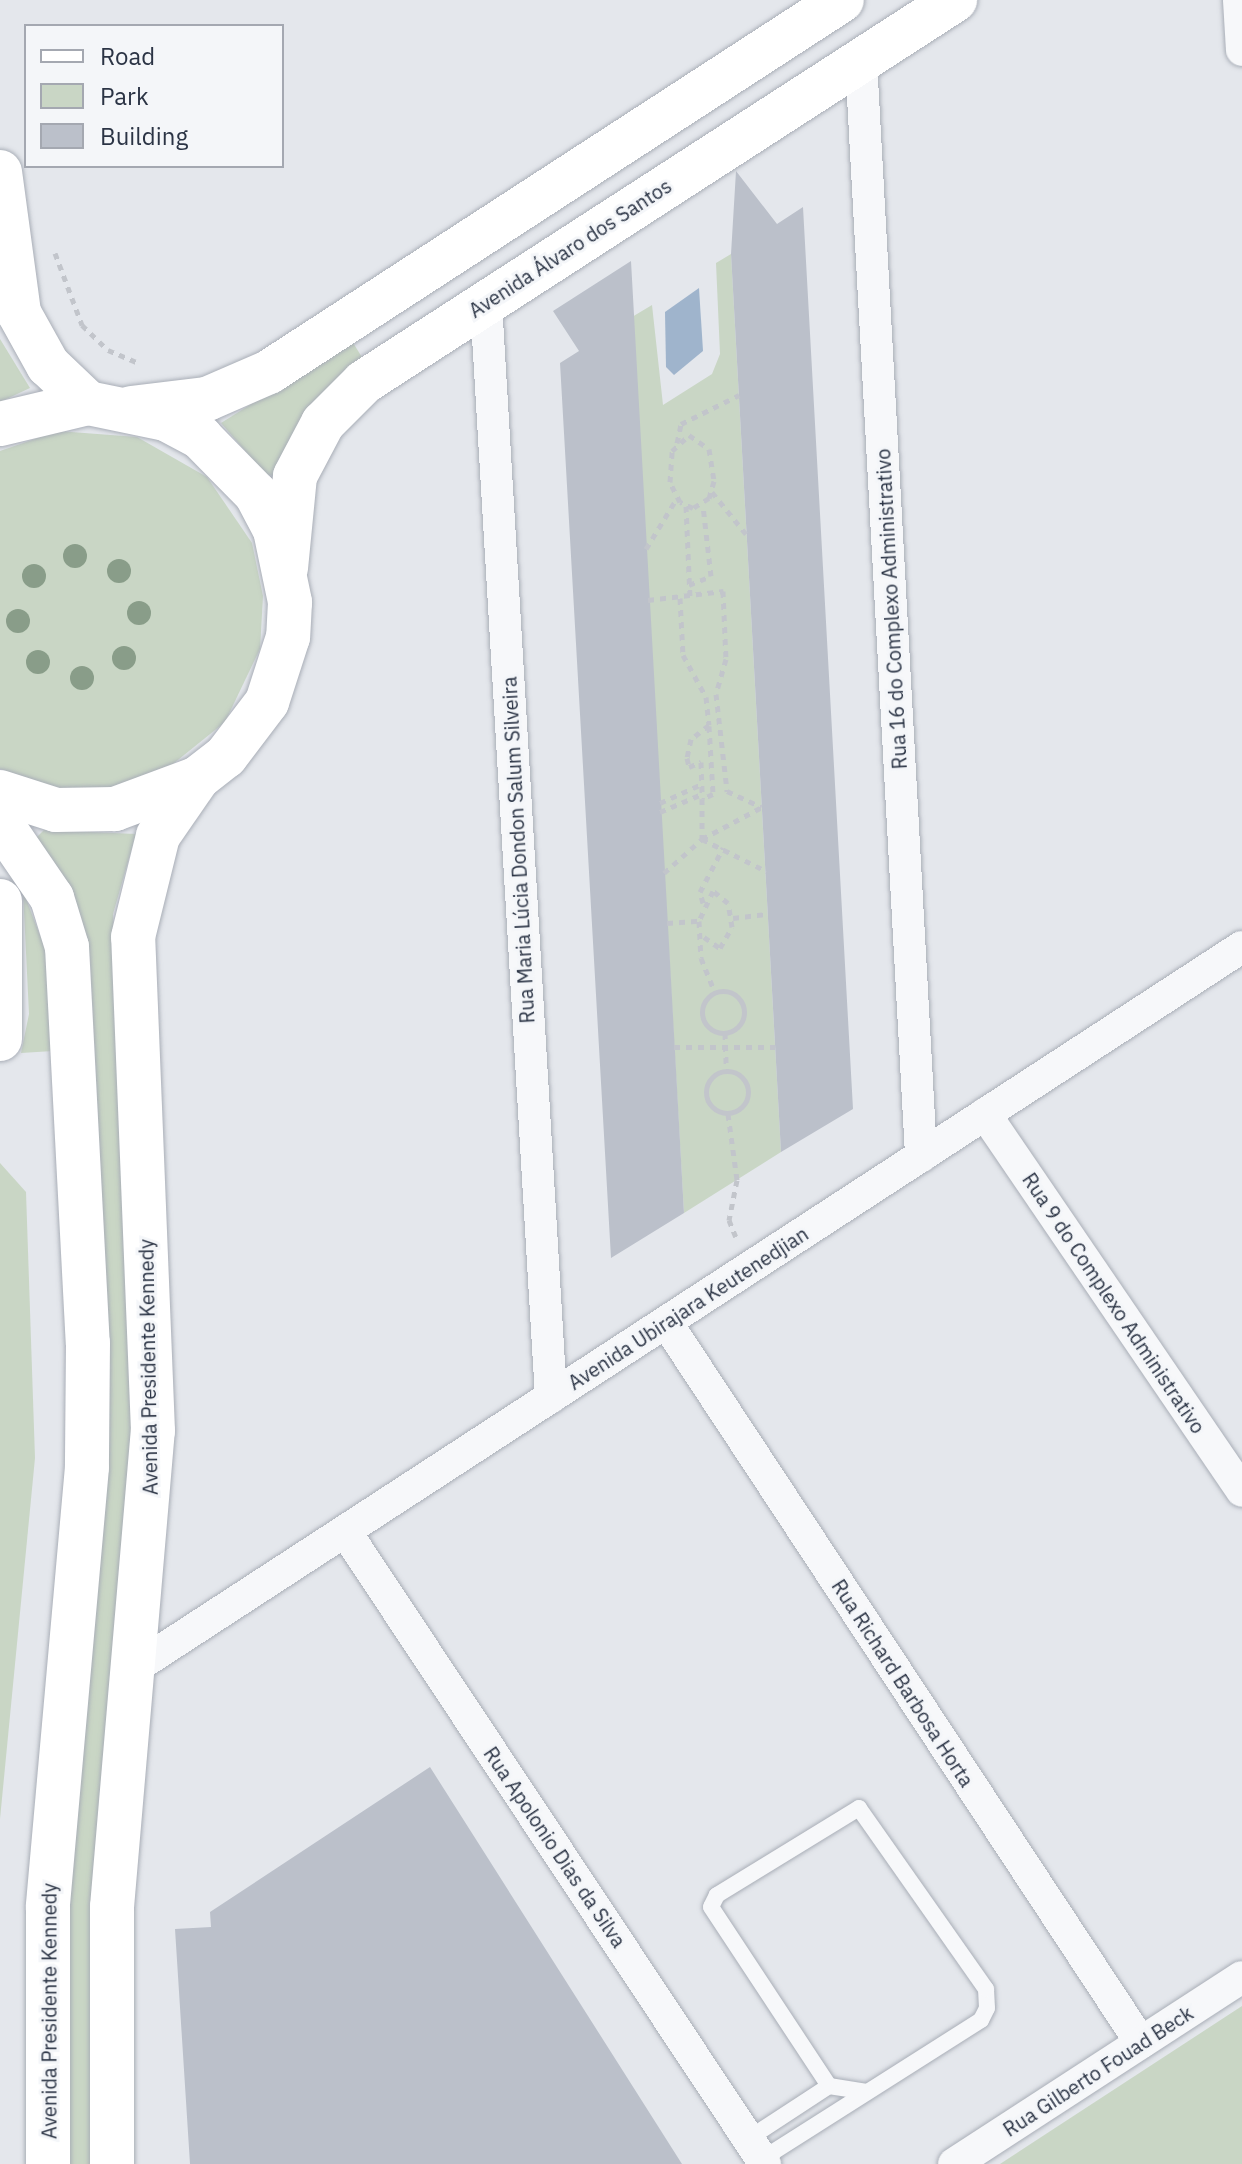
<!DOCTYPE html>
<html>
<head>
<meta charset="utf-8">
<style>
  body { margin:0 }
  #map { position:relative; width:1242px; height:2164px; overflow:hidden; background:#e4e7ec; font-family:"IBM Plex Sans",sans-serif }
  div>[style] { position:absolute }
  .green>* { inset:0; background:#c9d6c5 }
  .water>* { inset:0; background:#9fb4cc }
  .building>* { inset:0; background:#bbc0ca }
  .path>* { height:5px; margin-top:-2.5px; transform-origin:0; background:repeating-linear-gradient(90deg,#c2c5cb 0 6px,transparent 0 12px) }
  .path>.ring { margin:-2.5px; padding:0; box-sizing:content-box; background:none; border:5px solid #c2c5cb; border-radius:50% }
  .roads { filter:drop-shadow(0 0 2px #a9aeb7) drop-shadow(0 0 2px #a9aeb7) }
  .lane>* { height:16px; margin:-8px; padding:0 8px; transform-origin:8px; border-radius:8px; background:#f7f8fa }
  .street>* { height:32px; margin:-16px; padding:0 16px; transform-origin:16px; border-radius:16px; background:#f7f8fa }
  .secondary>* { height:44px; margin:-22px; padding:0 22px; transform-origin:22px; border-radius:22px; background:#fff }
  .trees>* { width:24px; height:24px; margin:-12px; border-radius:50%; background:#899d89 }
  span { translate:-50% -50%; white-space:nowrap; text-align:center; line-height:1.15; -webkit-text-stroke:6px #f4f6f9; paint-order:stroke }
  .street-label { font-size:20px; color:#2b3445 }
  .legend { position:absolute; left:24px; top:24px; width:260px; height:144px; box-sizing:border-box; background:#f4f6f9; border:2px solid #a4a8b1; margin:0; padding:10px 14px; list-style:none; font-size:24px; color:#2b3445 }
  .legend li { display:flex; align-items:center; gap:16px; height:40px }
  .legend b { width:40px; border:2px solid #a4a8b1 }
</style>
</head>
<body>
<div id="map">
  <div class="green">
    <i style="clip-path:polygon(731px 254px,781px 1152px,684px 1213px,632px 317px,652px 305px,663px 405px,712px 374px,720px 354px,716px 263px)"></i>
    <i style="clip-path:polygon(0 339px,30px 388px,0 402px)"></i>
    <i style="clip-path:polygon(352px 341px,363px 359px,274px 476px,265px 474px,221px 423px)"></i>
    <i style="clip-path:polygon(58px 431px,137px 437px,207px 477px,252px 543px,263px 596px,260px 649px,225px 722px,163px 772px,112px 788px,57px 788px,0 769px,0 451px)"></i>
    <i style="clip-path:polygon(44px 830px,136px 834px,113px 914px,134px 1400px,91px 1943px,93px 2164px,69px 2164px,66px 1942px,108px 1468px,109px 1342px,90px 959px,67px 883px,36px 838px)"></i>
    <i style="clip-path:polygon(23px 891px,46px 951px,53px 1051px,21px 1053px,29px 1014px)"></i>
    <i style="clip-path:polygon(0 1163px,26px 1192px,35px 1458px,0 1819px)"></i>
    <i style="clip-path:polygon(1242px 2006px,1242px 2164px,1000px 2164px)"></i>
  </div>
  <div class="water">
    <i style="clip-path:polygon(699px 288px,703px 351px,674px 375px,666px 367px,665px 312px)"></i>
  </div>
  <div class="building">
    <i style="clip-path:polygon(736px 171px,777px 224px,803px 207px,853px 1109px,781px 1152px,731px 254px)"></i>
    <i style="clip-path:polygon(631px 261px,684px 1213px,611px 1258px,560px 363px,579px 351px,553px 311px)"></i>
    <i style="clip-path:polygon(430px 1767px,682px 2164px,190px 2164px,175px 1929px,211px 1927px,210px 1912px)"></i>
  </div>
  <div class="path">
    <i style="left:55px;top:253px;width:77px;rotate:69.4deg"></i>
    <i style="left:82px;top:325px;width:36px;rotate:44deg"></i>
    <i style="left:108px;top:350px;width:33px;rotate:23deg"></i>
    <i style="left:689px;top:435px;width:24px;rotate:35deg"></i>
    <i style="left:709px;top:449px;width:32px;rotate:81deg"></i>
    <i style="left:714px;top:481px;width:18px;rotate:106deg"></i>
    <i style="left:709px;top:498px;width:19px;rotate:148deg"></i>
    <i style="left:693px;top:508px;width:14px;rotate:-155deg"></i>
    <i style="left:680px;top:502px;width:22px;rotate:-117deg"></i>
    <i style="left:670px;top:482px;width:31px;rotate:-86deg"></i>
    <i style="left:672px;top:451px;width:23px;rotate:-43deg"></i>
    <i style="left:677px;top:443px;width:19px;rotate:-78deg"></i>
    <i style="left:681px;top:424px;width:65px;rotate:-26.6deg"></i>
    <i style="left:712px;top:492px;width:54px;rotate:51deg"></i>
    <i style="left:686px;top:506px;width:91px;rotate:87.5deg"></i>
    <i style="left:646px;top:549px;width:60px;rotate:-58.7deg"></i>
    <i style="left:689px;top:585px;width:24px;rotate:-22deg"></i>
    <i style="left:711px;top:576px;width:70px;rotate:-96.5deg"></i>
    <i style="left:680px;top:598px;width:57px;rotate:87deg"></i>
    <i style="left:683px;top:655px;width:48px;rotate:61.3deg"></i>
    <i style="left:706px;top:697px;width:28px;rotate:84deg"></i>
    <i style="left:709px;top:725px;width:23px;rotate:142deg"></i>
    <i style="left:691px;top:739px;width:19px;rotate:102deg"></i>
    <i style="left:687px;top:758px;width:9px;rotate:77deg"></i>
    <i style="left:689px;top:767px;width:13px;rotate:-23deg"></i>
    <i style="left:701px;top:762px;width:37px;rotate:88deg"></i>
    <i style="left:648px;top:600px;width:76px;rotate:-6.8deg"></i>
    <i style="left:723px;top:591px;width:68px;rotate:87.5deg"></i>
    <i style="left:726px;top:659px;width:36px;rotate:106deg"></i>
    <i style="left:716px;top:694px;width:98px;rotate:83.5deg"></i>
    <i style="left:727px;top:791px;width:38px;rotate:25deg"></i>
    <i style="left:709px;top:726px;width:68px;rotate:86.6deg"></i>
    <i style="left:713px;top:794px;width:12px;rotate:156deg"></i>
    <i style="left:702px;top:799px;width:40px;rotate:90deg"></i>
    <i style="left:702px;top:839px;width:72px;rotate:26.6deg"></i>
    <i style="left:660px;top:803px;width:46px;rotate:-24.3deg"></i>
    <i style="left:660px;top:812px;width:46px;rotate:-23.2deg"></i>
    <i style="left:664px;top:873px;width:51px;rotate:-41.8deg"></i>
    <i style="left:702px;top:839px;width:68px;rotate:-28.1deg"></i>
    <i style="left:703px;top:903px;width:11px;rotate:-105deg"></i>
    <i style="left:700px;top:892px;width:50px;rotate:-62.4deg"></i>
    <i style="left:733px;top:918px;width:35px;rotate:-7deg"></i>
    <i style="left:667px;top:923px;width:32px;rotate:-4deg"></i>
    <i style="left:704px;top:937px;width:19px;rotate:35deg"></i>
    <i style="left:720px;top:948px;width:24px;rotate:-60deg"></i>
    <i style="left:732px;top:927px;width:24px;rotate:-99deg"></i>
    <i style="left:728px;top:903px;width:19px;rotate:-141deg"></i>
    <i style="left:713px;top:891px;width:33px;rotate:115deg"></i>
    <i style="left:699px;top:921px;width:37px;rotate:87deg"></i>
    <i style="left:701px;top:958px;width:38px;rotate:68deg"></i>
    <i class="ring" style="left:702px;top:991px;width:37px;height:37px"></i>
    <i style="left:725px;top:1033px;width:37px;rotate:88deg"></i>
    <i style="left:674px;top:1047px;width:101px"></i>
    <i class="ring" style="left:706px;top:1071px;width:37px;height:37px"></i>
    <i style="left:728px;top:1114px;width:67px;rotate:82.2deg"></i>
    <i style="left:737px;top:1180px;width:41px;rotate:101.3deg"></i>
    <i style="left:729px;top:1220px;width:18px;rotate:68deg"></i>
  </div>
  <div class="roads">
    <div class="lane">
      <i style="left:748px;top:2139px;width:97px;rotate:-33.2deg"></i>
      <i style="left:759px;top:2161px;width:263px;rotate:-32.4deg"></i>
      <i style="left:981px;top:2020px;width:13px;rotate:-63deg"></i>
      <i style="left:987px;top:2008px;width:19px;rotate:-93deg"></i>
      <i style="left:986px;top:1989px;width:221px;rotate:-125.1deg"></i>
      <i style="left:859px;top:1808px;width:167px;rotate:148.5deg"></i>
      <i style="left:717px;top:1895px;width:13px;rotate:117deg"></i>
      <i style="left:711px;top:1907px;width:214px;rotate:56.6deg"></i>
      <i style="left:829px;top:2086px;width:38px;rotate:9deg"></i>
    </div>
    <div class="street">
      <i style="left:1239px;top:0;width:50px;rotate:86.6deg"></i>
      <i style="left:861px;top:61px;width:1097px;rotate:86.86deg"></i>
      <i style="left:486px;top:303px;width:1096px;rotate:86.6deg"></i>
      <i style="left:985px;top:1114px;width:456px;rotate:55.7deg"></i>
      <i style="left:666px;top:1322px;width:863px;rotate:56.62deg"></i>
      <i style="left:345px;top:1531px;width:760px;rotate:56.44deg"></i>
      <i style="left:133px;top:1669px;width:1323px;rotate:-33.07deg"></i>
      <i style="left:954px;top:2164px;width:343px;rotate:-33deg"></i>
    </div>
    <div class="secondary">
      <i style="left:0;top:172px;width:142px;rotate:82.3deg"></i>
      <i style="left:19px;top:313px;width:60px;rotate:60.9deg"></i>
      <i style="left:48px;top:365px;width:55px;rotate:43.5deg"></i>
      <i style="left:131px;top:408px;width:77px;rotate:-6.8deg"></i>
      <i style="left:207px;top:399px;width:68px;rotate:-23.5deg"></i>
      <i style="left:269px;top:372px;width:683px;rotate:-32.99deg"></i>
      <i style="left:0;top:424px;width:90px;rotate:-13.4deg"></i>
      <i style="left:88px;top:403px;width:80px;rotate:11.6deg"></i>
      <i style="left:166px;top:419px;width:40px;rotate:28deg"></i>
      <i style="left:201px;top:438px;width:78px;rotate:45.5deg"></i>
      <i style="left:256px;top:494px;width:41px;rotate:62.2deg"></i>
      <i style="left:275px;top:530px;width:74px;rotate:78.2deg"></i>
      <i style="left:290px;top:602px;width:35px;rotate:93deg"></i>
      <i style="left:288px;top:637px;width:68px;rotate:107.9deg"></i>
      <i style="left:267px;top:702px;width:68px;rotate:127.2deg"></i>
      <i style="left:226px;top:756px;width:36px;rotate:142deg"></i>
      <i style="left:198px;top:778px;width:89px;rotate:159.5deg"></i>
      <i style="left:115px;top:809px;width:59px;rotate:179deg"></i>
      <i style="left:56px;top:810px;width:59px;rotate:-162.2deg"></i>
      <i style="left:286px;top:568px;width:92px;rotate:-84.4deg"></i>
      <i style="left:295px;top:476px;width:60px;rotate:-62.2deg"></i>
      <i style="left:323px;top:423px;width:58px;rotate:-45deg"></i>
      <i style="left:364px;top:382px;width:704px;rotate:-32.88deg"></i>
      <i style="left:0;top:822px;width:92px;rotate:55.6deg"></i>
      <i style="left:52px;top:898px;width:51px;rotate:73deg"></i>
      <i style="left:67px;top:947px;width:397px;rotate:87deg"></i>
      <i style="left:88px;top:1343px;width:124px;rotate:90.5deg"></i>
      <i style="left:87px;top:1467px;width:442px;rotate:95.1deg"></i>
      <i style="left:48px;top:1907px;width:257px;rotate:90deg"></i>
      <i style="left:0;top:901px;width:138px;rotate:90deg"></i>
      <i style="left:112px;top:2164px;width:257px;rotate:-90deg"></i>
      <i style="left:112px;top:1907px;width:478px;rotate:-85.1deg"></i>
      <i style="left:153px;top:1431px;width:494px;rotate:-92.3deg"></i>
      <i style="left:133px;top:937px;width:104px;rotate:-76.1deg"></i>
      <i style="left:158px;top:836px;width:70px;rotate:-55.4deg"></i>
    </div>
  </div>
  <div class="trees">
    <i style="left:75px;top:556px"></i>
    <i style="left:119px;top:571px"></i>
    <i style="left:34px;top:576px"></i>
    <i style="left:139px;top:613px"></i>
    <i style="left:18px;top:621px"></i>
    <i style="left:124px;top:658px"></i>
    <i style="left:38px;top:662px"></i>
    <i style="left:82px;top:678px"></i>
  </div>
  <div class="street-label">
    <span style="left:570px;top:248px;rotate:-33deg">Avenida Álvaro dos Santos</span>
    <span style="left:891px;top:609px;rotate:-93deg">Rua 16 do Complexo Administrativo</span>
    <span style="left:518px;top:850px;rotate:-93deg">Rua Maria Lúcia Dondon Salum Silveira</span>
    <span style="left:1114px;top:1303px;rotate:56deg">Rua 9 do Complexo Administrativo</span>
    <span style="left:688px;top:1308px;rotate:-33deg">Avenida Ubirajara Keutenedjian</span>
    <span style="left:148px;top:1367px;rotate:-91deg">Avenida Presidente Kennedy</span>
    <span style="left:903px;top:1683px;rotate:57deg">Rua Richard Barbosa Horta</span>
    <span style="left:555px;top:1847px;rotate:56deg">Rua Apolonio Dias da Silva</span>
    <span style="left:49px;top:2011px;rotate:-90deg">Avenida Presidente Kennedy</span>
    <span style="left:1098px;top:2071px;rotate:-33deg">Rua Gilberto Fouad Beck</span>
  </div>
  <ul class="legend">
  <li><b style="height:10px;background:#fff"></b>Road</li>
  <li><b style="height:22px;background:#c9d6c5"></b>Park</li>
  <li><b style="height:22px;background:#bbc0ca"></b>Building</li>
  </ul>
</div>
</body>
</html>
